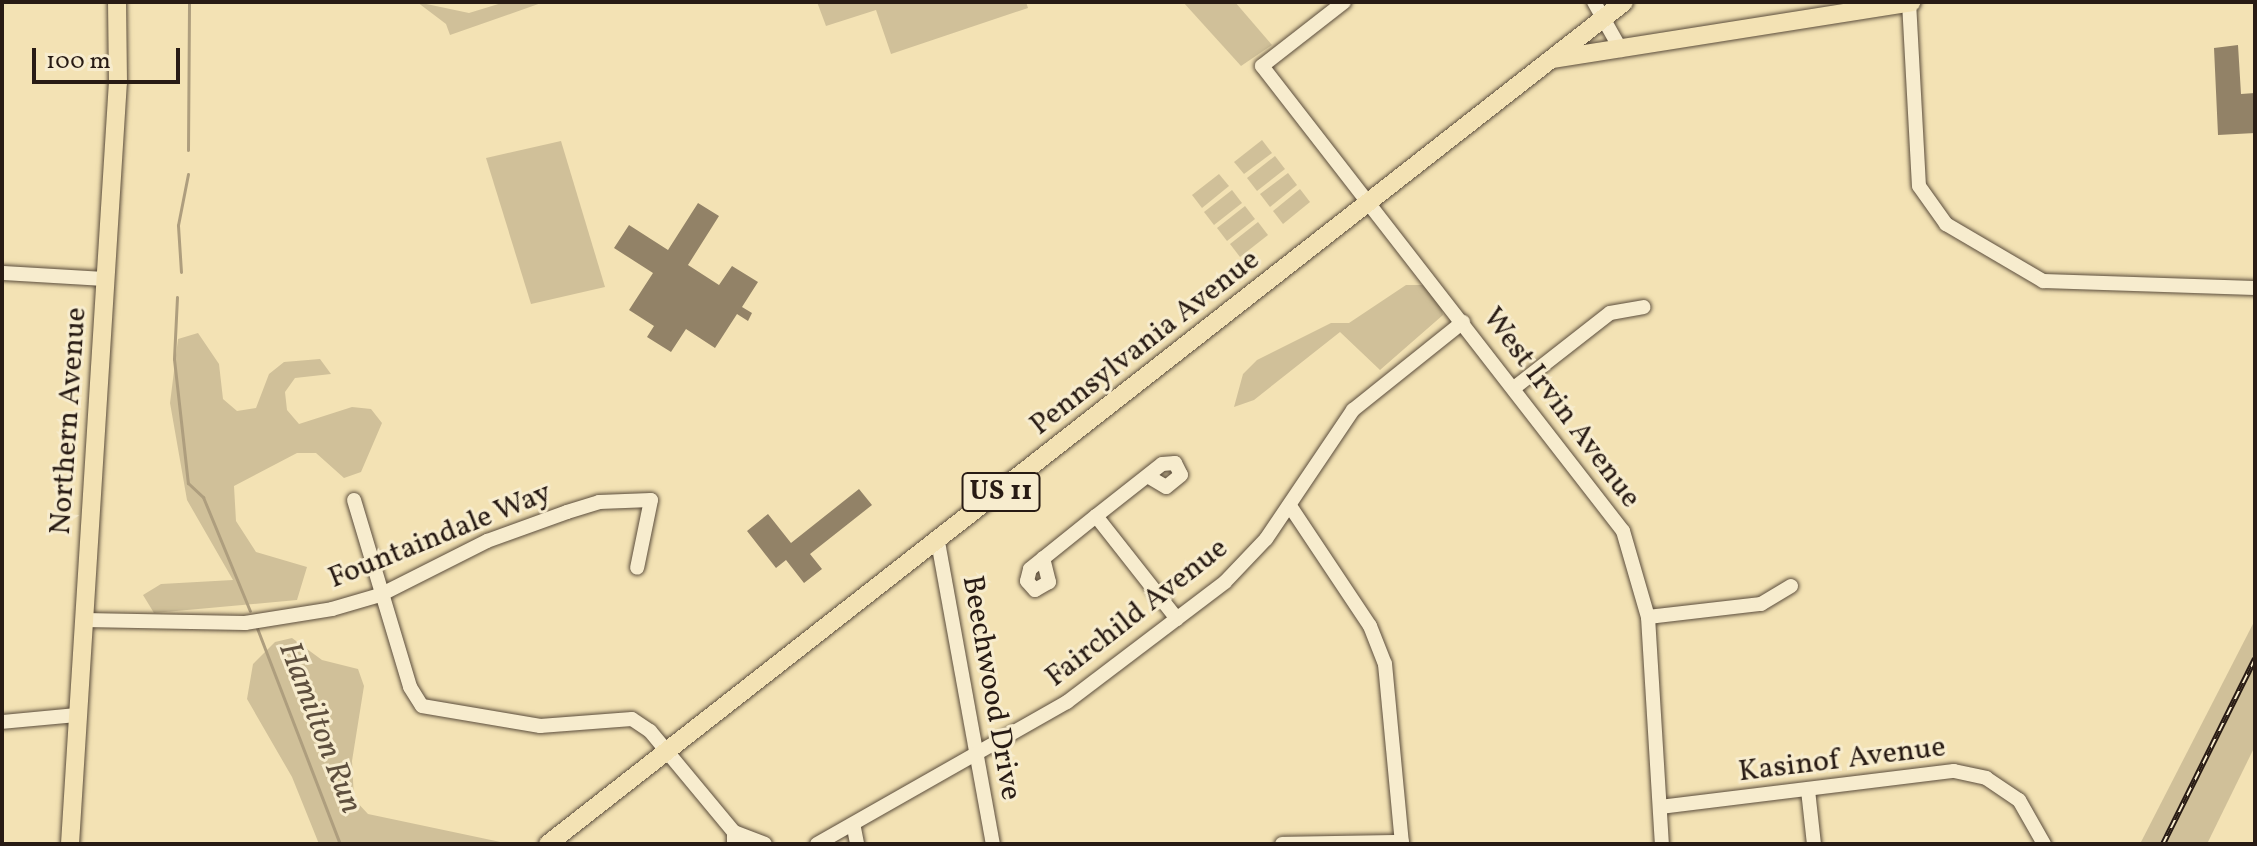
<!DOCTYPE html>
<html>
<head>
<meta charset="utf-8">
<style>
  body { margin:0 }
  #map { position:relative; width:2257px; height:846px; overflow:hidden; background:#f3e2b4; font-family:Vollkorn,serif }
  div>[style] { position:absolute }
  .green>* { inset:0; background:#d0c099 }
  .stream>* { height:3px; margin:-1.5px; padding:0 1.5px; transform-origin:1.5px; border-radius:1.5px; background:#ae9e7e }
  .building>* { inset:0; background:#928267 }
  .roads { filter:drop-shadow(0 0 2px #5b4d3c) drop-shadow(0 0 2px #5b4d3c) }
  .minor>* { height:14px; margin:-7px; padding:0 7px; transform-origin:7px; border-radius:7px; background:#f7ecce }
  .major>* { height:18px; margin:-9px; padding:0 9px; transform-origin:9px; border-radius:9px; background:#f3e2b4 }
  .rail>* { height:6px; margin-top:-3px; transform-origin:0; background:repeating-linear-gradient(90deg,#f7ecce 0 9px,#281b14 0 18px); box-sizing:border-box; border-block:2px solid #281b14 }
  span { translate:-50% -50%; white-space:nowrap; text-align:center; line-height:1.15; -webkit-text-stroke:6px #f7ecce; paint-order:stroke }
  .shield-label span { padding:2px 6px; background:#f7ecce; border:2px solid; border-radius:6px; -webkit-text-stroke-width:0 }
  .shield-label { font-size:28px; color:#281b14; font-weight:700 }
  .street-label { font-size:30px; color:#281b14 }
  .water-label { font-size:32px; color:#5e4f3e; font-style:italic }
  .frame { position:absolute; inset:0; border:4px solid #281b14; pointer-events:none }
  .scale { position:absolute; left:32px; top:48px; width:148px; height:36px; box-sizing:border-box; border:4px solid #281b14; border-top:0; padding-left:10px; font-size:24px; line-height:28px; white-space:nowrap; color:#281b14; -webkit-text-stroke:6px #f7ecce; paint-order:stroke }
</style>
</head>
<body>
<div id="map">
  <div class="green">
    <i style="clip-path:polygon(417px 2px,469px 13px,505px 2px,544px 2px,450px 35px,446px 24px)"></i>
    <i style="clip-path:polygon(817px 2px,1026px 2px,1028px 8px,891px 54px,876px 10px,826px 26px)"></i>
    <i style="clip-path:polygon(1183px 2px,1235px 2px,1272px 45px,1241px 66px)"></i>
    <i style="clip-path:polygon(1262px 140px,1272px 153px,1244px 174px,1234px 162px)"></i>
    <i style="clip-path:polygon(561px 141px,605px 287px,531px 304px,486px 158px)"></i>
    <i style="clip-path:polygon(1275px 156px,1285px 169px,1257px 191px,1247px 178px)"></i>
    <i style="clip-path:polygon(1288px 173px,1297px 185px,1270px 207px,1260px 194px)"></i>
    <i style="clip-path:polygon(1219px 174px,1229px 186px,1202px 208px,1192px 195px)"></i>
    <i style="clip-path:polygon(1300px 189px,1310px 202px,1283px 224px,1273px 211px)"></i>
    <i style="clip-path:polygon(1232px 190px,1242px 203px,1214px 225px,1204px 212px)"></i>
    <i style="clip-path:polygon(1245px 206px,1255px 219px,1227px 241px,1217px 228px)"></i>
    <i style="clip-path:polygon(1258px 222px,1268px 235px,1240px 257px,1230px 244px)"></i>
    <i style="clip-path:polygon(1406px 285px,1425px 285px,1439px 297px,1443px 315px,1380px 370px,1340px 332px,1254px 400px,1234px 407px,1243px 374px,1257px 360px,1331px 323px,1349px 323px)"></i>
    <i style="clip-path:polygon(198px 333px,219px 364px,223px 399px,237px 411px,256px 408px,269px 374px,284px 362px,320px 359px,331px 374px,295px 378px,285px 392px,287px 410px,299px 424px,352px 407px,371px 409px,382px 423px,361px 472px,344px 478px,316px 453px,297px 453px,234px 486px,236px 521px,256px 552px,307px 567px,297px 600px,154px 613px,143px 595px,161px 584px,233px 580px,187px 500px,170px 403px,178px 339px)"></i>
    <i style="clip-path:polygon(2255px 620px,2255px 746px,2207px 844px,2140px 844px)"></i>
    <i style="clip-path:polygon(292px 638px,322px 660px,358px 669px,364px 686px,352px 761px,354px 799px,368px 814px,510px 844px,319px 844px,292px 777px,247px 699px,253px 664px,275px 642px)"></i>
  </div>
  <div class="stream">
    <i style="left:188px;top:150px;width:148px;rotate:-89.6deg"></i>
    <i style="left:181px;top:272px;width:47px;rotate:-93.7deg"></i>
    <i style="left:178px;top:225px;width:52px;rotate:-78.9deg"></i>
    <i style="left:177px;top:297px;width:62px;rotate:92.8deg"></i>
    <i style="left:174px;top:359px;width:125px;rotate:83.6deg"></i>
    <i style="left:188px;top:483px;width:21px;rotate:43deg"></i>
    <i style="left:203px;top:497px;width:123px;rotate:67.6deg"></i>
    <i style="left:257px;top:628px;width:231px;rotate:69deg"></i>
  </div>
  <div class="building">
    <i style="clip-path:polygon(2238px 45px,2241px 94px,2255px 93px,2255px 133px,2218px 135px,2214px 48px)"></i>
    <i style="clip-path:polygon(698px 203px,719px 216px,688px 265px,719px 285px,732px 266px,758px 282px,742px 307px,752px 313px,748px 321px,737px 314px,715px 348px,686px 329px,671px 352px,647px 337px,654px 326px,629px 310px,653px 273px,614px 248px,629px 225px,668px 250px)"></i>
    <i style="clip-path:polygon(859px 489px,872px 505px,810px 554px,822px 569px,804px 583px,786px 560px,776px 568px,747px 531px,768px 514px,791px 543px)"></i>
  </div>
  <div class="roads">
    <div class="minor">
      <i style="left:1344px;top:2px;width:104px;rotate:142deg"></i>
      <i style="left:1262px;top:66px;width:589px;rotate:52.18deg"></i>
      <i style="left:1623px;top:531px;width:90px;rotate:73.8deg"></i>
      <i style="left:1648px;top:617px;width:227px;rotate:86.5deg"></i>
      <i style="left:1594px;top:2px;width:55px;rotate:60.6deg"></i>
      <i style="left:1909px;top:2px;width:184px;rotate:86.9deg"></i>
      <i style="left:1919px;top:186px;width:47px;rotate:54.6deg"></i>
      <i style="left:1946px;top:224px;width:113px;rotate:30.4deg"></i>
      <i style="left:2043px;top:281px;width:212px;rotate:1.9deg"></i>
      <i style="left:2px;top:273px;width:104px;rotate:3.3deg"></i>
      <i style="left:1514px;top:388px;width:122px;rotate:-38deg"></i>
      <i style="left:1610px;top:313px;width:34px;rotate:-10deg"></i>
      <i style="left:354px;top:500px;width:195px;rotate:73.3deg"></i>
      <i style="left:410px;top:687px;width:22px;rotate:58deg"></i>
      <i style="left:422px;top:706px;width:120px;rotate:9.6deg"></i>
      <i style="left:540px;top:726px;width:92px;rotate:-4.4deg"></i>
      <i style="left:632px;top:719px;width:22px;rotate:34deg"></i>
      <i style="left:650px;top:731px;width:131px;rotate:50.3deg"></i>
      <i style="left:734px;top:832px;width:12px;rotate:90deg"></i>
      <i style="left:1290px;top:506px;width:144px;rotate:56.3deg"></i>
      <i style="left:1370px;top:626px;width:41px;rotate:68.5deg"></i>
      <i style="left:1385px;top:664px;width:181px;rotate:84.6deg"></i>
      <i style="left:1096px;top:516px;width:131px;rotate:51.8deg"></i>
      <i style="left:938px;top:542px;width:307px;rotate:79.7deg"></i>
      <i style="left:1043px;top:558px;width:25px;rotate:76deg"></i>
      <i style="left:1049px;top:582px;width:16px;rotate:150deg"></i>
      <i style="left:1035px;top:590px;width:12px;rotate:-132deg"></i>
      <i style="left:1027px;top:581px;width:12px;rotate:-76deg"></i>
      <i style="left:1030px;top:569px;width:85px;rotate:-38.8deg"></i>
      <i style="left:1096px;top:516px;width:84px;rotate:-38.2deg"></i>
      <i style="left:1162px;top:464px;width:13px;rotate:-4deg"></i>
      <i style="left:1175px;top:463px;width:13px;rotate:63deg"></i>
      <i style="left:1181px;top:475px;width:19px;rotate:141deg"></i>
      <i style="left:1166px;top:487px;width:21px;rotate:-149deg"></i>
      <i style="left:1648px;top:617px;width:114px;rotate:-6.6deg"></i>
      <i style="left:1761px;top:604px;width:35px;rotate:-31deg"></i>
      <i style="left:84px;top:620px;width:161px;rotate:1.1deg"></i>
      <i style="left:245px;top:623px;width:88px;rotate:-9.1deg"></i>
      <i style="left:332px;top:609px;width:50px;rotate:-16.3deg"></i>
      <i style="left:380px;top:595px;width:120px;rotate:-26.8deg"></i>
      <i style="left:487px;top:541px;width:85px;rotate:-19.9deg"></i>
      <i style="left:567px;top:512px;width:34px;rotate:-17deg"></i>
      <i style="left:599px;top:502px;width:52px;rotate:-2.2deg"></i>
      <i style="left:651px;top:500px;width:69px;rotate:101.6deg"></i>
      <i style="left:2px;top:722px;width:76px;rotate:-5.3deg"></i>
      <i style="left:1808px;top:790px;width:54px;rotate:83.7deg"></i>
      <i style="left:1660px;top:807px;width:296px;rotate:-7deg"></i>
      <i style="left:1954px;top:771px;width:33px;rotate:12deg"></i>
      <i style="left:1986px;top:778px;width:40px;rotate:34deg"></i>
      <i style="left:2019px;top:800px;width:51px;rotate:60.4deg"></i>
      <i style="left:854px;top:828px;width:16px;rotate:79deg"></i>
      <i style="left:734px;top:832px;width:33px;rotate:21deg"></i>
      <i style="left:817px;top:844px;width:288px;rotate:-29.6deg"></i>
      <i style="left:1067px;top:702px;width:198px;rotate:-37.2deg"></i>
      <i style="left:1225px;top:582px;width:59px;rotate:-46.4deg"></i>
      <i style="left:1266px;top:539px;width:156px;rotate:-56deg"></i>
      <i style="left:1353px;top:410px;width:141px;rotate:-38.7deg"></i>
      <i style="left:1282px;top:844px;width:120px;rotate:-1deg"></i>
    </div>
    <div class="major">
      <i style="left:1553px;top:59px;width:363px;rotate:-9deg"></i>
      <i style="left:70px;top:844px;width:764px;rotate:-86.4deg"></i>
      <i style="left:118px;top:82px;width:80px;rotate:-90.7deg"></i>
      <i style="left:548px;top:844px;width:1366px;rotate:-38.04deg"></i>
    </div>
  </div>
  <div class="rail">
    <i style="left:2163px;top:844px;width:207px;rotate:-63.6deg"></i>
  </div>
  <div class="shield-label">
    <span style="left:1001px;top:492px">US 11</span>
  </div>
  <div class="street-label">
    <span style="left:1145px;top:343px;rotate:-38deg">Pennsylvania Avenue</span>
    <span style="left:1561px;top:408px;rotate:53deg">West Irvin Avenue</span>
    <span style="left:69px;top:421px;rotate:-86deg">Northern Avenue</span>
    <span style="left:440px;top:536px;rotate:-22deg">Fountaindale Way</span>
    <span style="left:1137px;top:613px;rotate:-38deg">Fairchild Avenue</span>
    <span style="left:991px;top:688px;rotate:80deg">Beechwood Drive</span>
    <span style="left:1842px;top:760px;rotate:-7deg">Kasinof Avenue</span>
  </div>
  <div class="water-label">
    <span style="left:319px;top:728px;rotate:69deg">Hamilton Run</span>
  </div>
  <div class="frame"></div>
  <div class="scale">100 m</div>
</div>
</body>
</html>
